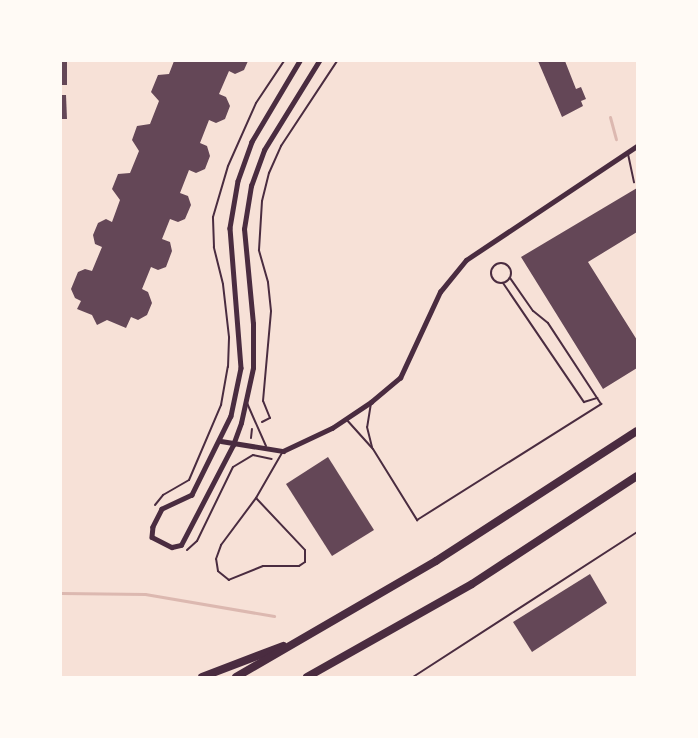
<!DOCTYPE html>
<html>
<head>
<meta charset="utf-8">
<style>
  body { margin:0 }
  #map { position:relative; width:698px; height:738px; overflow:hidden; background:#f7e1d7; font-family:Raleway,sans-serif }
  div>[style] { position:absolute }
  .stream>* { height:3px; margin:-1.5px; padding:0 1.5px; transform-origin:1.5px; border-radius:1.5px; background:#dcb8b0 }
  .building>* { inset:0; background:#644757 }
  .path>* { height:2px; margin:-1px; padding:0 1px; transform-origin:1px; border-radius:1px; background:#4a2c40 }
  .service>* { height:2px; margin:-1px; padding:0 1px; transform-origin:1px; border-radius:1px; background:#4a2c40 }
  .service>.ring { margin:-1px; padding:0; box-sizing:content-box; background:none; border:2px solid #4a2c40; border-radius:50% }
  .minor>* { height:4.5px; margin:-2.25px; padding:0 2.25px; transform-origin:2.25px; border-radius:2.25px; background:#4a2c40 }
  .motorway>* { height:8px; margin:-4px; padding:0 4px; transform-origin:4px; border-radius:4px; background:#4a2c40 }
  span { translate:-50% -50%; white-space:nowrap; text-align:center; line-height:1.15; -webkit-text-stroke:4px #fffaf5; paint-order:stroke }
  .frame { position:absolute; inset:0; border:62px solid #fffaf5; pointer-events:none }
</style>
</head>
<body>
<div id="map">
  <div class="stream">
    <i style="left:610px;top:117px;width:23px;rotate:75deg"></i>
    <i style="left:61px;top:593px;width:84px;rotate:0.7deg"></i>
    <i style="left:145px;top:594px;width:131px;rotate:9.7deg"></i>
  </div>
  <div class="building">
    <i style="clip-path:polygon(61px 61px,67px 61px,67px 85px,61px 85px)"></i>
    <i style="clip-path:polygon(174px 61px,248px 61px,244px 70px,235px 74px,229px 71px,219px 94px,226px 97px,230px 106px,225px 119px,216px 123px,209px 120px,200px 143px,207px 146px,210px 156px,205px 169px,196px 173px,189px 170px,180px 193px,188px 196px,191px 205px,185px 219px,178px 222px,170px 219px,162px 239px,170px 242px,172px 251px,166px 267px,158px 270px,151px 267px,142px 289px,148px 292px,152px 303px,147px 315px,138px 320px,131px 317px,126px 328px,107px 320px,97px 325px,92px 315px,77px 309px,81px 301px,75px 298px,71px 289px,78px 272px,85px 269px,92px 271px,102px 247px,95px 244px,93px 235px,98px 223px,106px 219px,112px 222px,120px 200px,112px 189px,118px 174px,130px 173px,139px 151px,132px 140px,137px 126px,150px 124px,159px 101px,151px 92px,158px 75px,169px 74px)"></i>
    <i style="clip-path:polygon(538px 61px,565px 61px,576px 89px,581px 87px,586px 99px,581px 101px,583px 106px,562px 117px)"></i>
    <i style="clip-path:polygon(61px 95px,66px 95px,67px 119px,61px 119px)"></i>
    <i style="clip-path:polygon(637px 188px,637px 232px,588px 262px,637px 340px,637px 368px,603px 389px,521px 257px)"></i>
    <i style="clip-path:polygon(328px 457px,374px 530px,332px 556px,286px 484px)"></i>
    <i style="clip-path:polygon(590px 574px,607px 603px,532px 652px,513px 622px)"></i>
  </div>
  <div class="path">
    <i style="left:262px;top:422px;width:9px;rotate:-27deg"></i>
    <i style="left:270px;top:418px;width:18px;rotate:-112deg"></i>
    <i style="left:263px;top:401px;width:90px;rotate:-84.9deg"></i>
    <i style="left:271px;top:311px;width:29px;rotate:-96deg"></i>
    <i style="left:268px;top:282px;width:33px;rotate:-106deg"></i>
    <i style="left:259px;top:250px;width:49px;rotate:-86.5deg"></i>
    <i style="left:262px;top:201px;width:29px;rotate:-76deg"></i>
    <i style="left:269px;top:173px;width:30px;rotate:-66deg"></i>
    <i style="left:281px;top:146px;width:102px;rotate:-56.6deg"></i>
    <i style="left:251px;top:438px;width:9px;rotate:-84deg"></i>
    <i style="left:155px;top:505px;width:13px;rotate:-51deg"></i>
    <i style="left:163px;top:495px;width:30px;rotate:-30deg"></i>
    <i style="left:189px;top:480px;width:82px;rotate:-66.9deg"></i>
    <i style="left:221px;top:405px;width:39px;rotate:-80deg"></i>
    <i style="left:228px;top:367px;width:30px;rotate:-88deg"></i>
    <i style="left:229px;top:337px;width:53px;rotate:-96.5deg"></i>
    <i style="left:223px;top:284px;width:38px;rotate:-104deg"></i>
    <i style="left:214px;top:247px;width:30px;rotate:-92deg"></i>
    <i style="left:213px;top:217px;width:53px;rotate:-73.6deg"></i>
    <i style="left:228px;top:166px;width:69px;rotate:-66deg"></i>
    <i style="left:256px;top:103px;width:50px;rotate:-56.3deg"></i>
    <i style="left:187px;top:550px;width:13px;rotate:-42deg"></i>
    <i style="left:197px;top:541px;width:82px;rotate:-64.1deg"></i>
    <i style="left:233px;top:467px;width:23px;rotate:-31deg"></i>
    <i style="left:253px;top:455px;width:19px;rotate:12deg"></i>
  </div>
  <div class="service">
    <i style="left:628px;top:154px;width:29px;rotate:78deg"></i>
    <i class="ring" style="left:491px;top:263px;width:18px;height:18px"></i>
    <i style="left:503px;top:283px;width:144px;rotate:55.8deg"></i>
    <i style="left:584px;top:402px;width:14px;rotate:-17deg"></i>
    <i style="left:247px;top:403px;width:47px;rotate:66.2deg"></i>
    <i style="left:371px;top:403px;width:24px;rotate:99deg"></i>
    <i style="left:367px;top:427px;width:21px;rotate:76deg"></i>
    <i style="left:346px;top:419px;width:40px;rotate:48deg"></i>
    <i style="left:373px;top:449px;width:84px;rotate:58.2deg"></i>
    <i style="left:417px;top:520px;width:218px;rotate:-32.2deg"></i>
    <i style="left:601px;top:404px;width:97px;rotate:-123.2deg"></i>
    <i style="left:548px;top:323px;width:19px;rotate:-141deg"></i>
    <i style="left:533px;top:311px;width:40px;rotate:-124.9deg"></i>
    <i style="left:256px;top:498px;width:71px;rotate:46.7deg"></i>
    <i style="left:305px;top:550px;width:12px;rotate:90deg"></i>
    <i style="left:305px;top:562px;width:7px;rotate:146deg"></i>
    <i style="left:299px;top:566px;width:36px;rotate:180deg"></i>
    <i style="left:263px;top:566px;width:37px;rotate:158deg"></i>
    <i style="left:229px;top:580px;width:14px;rotate:-141deg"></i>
    <i style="left:218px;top:571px;width:12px;rotate:-99deg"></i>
    <i style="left:216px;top:559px;width:15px;rotate:-70deg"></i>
    <i style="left:221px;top:545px;width:59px;rotate:-53.3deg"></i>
    <i style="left:256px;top:498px;width:54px;rotate:-60.1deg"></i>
    <i style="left:413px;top:677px;width:267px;rotate:-32.9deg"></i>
  </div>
  <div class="minor">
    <i style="left:300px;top:61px;width:94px;rotate:120.7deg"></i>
    <i style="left:252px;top:142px;width:41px;rotate:109.7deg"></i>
    <i style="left:238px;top:181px;width:48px;rotate:99.7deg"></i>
    <i style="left:230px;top:228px;width:140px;rotate:85.5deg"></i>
    <i style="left:241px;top:368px;width:49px;rotate:101.8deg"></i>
    <i style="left:231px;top:416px;width:88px;rotate:116.3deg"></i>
    <i style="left:192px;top:495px;width:33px;rotate:155deg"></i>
    <i style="left:162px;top:509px;width:20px;rotate:117deg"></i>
    <i style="left:153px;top:527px;width:10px;rotate:96deg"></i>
    <i style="left:152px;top:537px;width:22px;rotate:27deg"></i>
    <i style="left:172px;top:547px;width:9px;rotate:-13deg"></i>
    <i style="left:181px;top:545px;width:113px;rotate:-62.5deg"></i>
    <i style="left:233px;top:445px;width:23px;rotate:-70deg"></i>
    <i style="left:241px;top:423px;width:56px;rotate:-77.7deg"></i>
    <i style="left:253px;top:368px;width:44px;rotate:-90deg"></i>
    <i style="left:253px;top:324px;width:95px;rotate:-95.4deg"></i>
    <i style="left:244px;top:229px;width:44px;rotate:-80.8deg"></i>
    <i style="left:251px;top:186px;width:38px;rotate:-70deg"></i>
    <i style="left:264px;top:150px;width:105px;rotate:-58.3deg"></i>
    <i style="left:221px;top:441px;width:63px;rotate:9.2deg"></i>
    <i style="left:283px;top:451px;width:54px;rotate:-25.1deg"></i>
    <i style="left:332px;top:428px;width:47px;rotate:-33.7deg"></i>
    <i style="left:371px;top:402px;width:38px;rotate:-40deg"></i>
    <i style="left:400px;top:378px;width:95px;rotate:-65.1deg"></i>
    <i style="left:440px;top:292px;width:41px;rotate:-50.9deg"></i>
    <i style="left:466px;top:260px;width:206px;rotate:-33.7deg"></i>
  </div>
  <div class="motorway">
    <i style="left:202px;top:677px;width:87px;rotate:-20.9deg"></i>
    <i style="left:236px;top:677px;width:231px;rotate:-30.1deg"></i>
    <i style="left:436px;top:561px;width:239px;rotate:-32.9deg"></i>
    <i style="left:307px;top:677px;width:189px;rotate:-29.4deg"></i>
    <i style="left:472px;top:584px;width:197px;rotate:-33.2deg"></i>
  </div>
  <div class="frame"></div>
</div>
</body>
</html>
